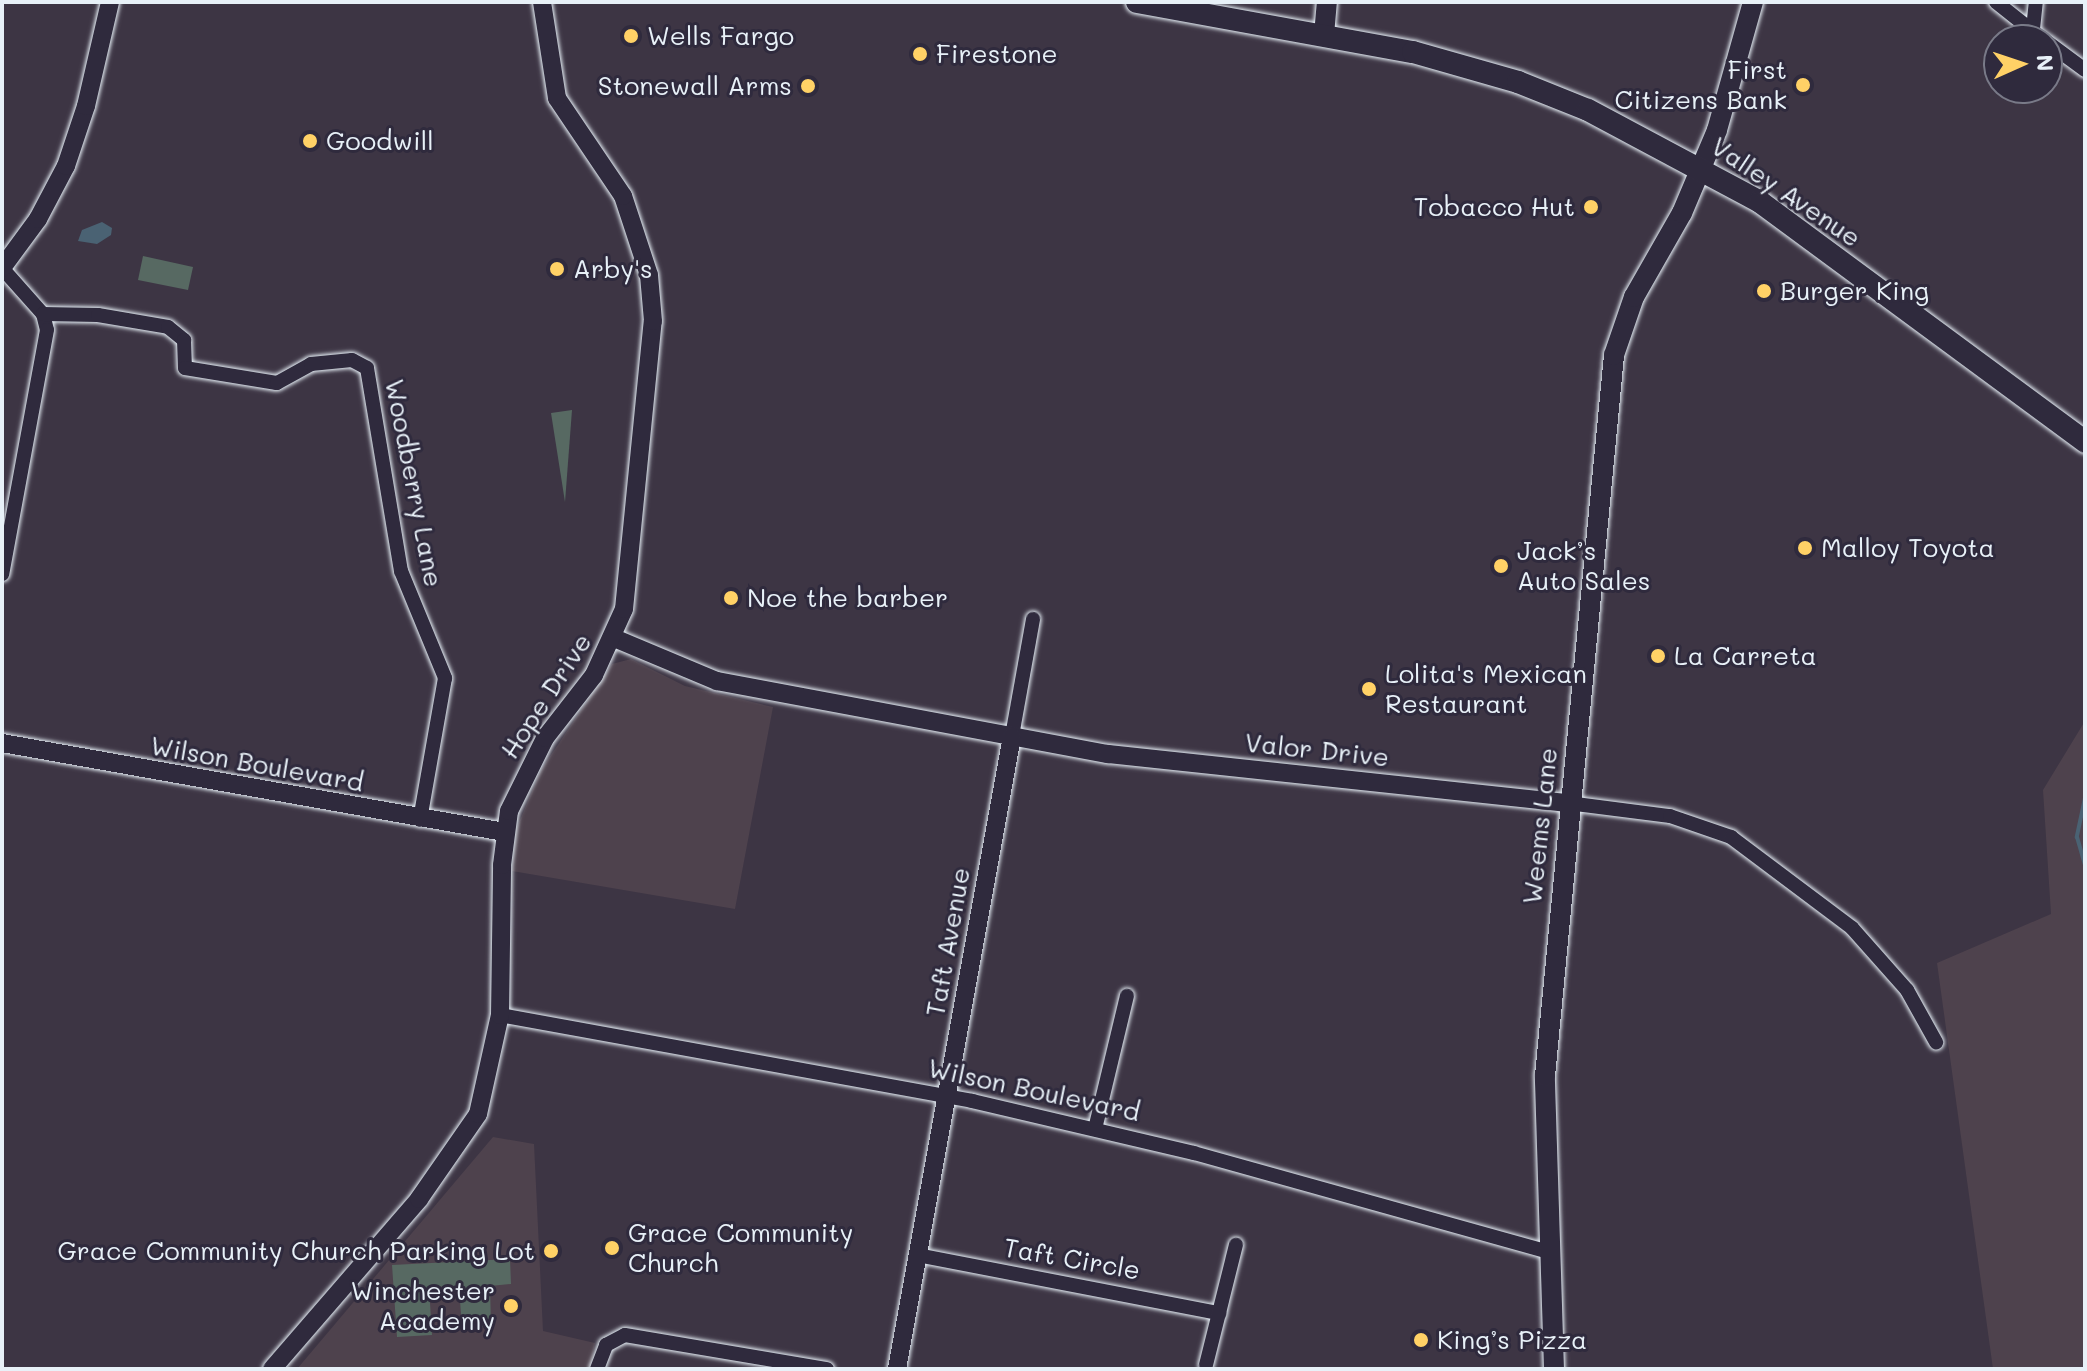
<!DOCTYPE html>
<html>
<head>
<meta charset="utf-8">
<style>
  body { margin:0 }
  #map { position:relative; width:2087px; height:1371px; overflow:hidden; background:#3d3544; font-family:Mali,sans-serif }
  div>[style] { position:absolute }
  .built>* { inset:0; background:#4e424d }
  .green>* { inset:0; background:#576962 }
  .water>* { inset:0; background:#4a6273 }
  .stream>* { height:4px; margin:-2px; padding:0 2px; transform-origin:2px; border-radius:2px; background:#4a6273 }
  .roads { filter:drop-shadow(0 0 2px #e8f1f8) drop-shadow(0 0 2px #e8f1f8) }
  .minor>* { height:14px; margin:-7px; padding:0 7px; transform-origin:7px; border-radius:7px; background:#2f2a3d }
  .tertiary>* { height:18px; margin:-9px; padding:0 9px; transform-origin:9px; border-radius:9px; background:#2f2a3d }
  .secondary>* { height:20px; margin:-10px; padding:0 10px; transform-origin:10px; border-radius:10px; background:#2f2a3d }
  .primary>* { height:22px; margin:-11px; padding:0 11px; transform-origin:11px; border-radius:11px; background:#2f2a3d }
  .dots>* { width:22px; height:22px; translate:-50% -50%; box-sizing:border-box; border:4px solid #2f2a3d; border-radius:50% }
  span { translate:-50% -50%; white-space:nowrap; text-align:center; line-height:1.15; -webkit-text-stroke:6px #2f2a3d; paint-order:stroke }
  .poi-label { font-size:26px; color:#e8f1f8 }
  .left { translate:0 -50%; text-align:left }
  .right { translate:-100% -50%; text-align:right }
  .street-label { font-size:26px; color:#e8f1f8 }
  .frame { position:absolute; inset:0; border:4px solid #e8f1f8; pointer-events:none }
  .north { position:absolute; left:1983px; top:24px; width:80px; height:80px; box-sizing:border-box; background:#2f2a3d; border:2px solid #797a88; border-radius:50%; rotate:87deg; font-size:22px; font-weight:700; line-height:32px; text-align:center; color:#e8f1f8 }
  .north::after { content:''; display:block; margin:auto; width:28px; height:36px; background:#ffd166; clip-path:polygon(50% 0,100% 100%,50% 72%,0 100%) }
</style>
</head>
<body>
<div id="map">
  <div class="built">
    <i style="clip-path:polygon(631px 659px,685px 686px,773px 707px,735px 909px,512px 871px,516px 830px,541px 770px,612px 664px)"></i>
    <i style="clip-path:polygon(2085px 721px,2085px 1369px,1993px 1369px,1937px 963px,2051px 914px,2043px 790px)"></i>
    <i style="clip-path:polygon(493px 1137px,534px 1144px,543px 1331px,595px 1343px,590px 1369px,297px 1369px)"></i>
  </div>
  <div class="green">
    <i style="clip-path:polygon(143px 256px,193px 267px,188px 290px,138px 280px)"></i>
    <i style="clip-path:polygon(572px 410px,565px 502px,551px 413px)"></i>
    <i style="clip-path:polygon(510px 1259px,511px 1284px,490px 1286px,491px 1326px,462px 1329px,459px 1286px,429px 1287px,432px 1335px,397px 1337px,392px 1265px)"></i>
  </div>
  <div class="water">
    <i style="clip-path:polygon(102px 222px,112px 228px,111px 235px,97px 244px,78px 241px,82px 230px)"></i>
  </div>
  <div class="stream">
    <i style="left:2085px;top:798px;width:40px;rotate:102deg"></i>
    <i style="left:2077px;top:837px;width:29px;rotate:74deg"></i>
  </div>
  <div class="roads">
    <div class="minor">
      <i style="left:1996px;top:2px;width:61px;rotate:38.4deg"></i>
      <i style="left:2033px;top:29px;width:27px;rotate:-84deg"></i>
      <i style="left:2047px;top:42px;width:47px;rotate:36.4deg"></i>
      <i style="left:2px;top:268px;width:62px;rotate:48.3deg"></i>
      <i style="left:43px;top:314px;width:16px;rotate:76deg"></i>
      <i style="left:47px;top:330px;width:248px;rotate:100.4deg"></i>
      <i style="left:43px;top:314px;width:55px;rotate:1deg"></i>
      <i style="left:98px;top:315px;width:71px;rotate:9.7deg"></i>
      <i style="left:168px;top:327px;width:21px;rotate:39deg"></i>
      <i style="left:184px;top:340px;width:28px;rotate:88deg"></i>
      <i style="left:185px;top:368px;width:93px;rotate:9.3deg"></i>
      <i style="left:277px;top:383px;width:39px;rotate:-29deg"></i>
      <i style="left:311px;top:364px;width:41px;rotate:-5.6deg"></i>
      <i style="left:352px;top:360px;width:17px;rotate:28deg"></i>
      <i style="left:367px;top:368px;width:206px;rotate:80.5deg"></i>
      <i style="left:401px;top:571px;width:116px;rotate:67.6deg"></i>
      <i style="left:445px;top:678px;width:144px;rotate:100deg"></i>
      <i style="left:1012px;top:736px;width:119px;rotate:-79.8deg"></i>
      <i style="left:1568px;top:803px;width:103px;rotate:7.3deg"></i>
      <i style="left:1670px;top:816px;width:65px;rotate:19deg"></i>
      <i style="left:1731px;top:837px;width:151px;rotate:36.9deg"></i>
      <i style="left:1852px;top:928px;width:83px;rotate:48.4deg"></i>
      <i style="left:1907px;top:990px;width:60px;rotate:60.9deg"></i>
      <i style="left:500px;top:1015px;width:480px;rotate:10.3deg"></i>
      <i style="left:972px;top:1101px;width:228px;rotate:13.2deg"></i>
      <i style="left:1194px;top:1153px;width:368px;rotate:15.6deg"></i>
      <i style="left:1095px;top:1129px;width:137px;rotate:-76.5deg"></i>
      <i style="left:917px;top:1255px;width:308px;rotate:10.9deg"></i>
      <i style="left:1206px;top:1365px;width:124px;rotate:-76deg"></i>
      <i style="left:597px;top:1369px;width:26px;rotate:-69deg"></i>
      <i style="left:606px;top:1345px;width:21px;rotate:-28deg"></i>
      <i style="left:625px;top:1335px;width:205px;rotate:9.6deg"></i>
    </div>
    <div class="tertiary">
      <i style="left:2px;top:268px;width:61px;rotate:-53.7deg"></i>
      <i style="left:38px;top:219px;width:60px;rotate:-62.2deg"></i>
      <i style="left:66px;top:166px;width:63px;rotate:-71.6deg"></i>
      <i style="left:86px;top:106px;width:107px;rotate:-77deg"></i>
      <i style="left:614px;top:638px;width:112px;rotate:22.7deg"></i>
      <i style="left:717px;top:681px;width:398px;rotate:10.6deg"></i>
      <i style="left:1108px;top:754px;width:463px;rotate:6.1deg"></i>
      <i style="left:2px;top:743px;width:510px;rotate:10.05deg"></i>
      <i style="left:272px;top:1369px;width:225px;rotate:-49.1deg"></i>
      <i style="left:419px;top:1199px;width:103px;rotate:-55.2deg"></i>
      <i style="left:478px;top:1114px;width:101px;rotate:-77.5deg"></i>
      <i style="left:500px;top:1015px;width:150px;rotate:-89.2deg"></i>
      <i style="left:502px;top:865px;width:54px;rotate:-82.6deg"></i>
      <i style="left:509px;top:811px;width:81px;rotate:-63.7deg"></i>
      <i style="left:545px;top:738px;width:80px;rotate:-52.1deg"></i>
      <i style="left:594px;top:675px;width:72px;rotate:-65.6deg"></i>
      <i style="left:624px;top:609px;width:289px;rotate:-84.3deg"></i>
      <i style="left:653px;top:321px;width:46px;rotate:-95deg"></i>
      <i style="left:649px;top:275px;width:83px;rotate:-108.2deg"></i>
      <i style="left:623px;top:196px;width:118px;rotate:-124deg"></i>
      <i style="left:557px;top:98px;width:97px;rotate:-98.9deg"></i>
      <i style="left:897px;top:1369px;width:643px;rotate:-79.7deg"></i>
    </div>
    <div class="secondary">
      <i style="left:1324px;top:35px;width:33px;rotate:-85deg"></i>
      <i style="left:1554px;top:1369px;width:293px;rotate:-91.8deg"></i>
      <i style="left:1545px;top:1076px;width:724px;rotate:-84.53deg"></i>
      <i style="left:1614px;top:355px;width:61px;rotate:-71deg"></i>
      <i style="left:1634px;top:297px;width:97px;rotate:-60.3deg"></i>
      <i style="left:1682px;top:213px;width:90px;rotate:-67.1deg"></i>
      <i style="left:1717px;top:130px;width:133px;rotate:-74.3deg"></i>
    </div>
    <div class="primary">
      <i style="left:1137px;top:2px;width:280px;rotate:10.3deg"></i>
      <i style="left:1413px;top:52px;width:109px;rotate:15.9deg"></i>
      <i style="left:1518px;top:82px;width:75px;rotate:21.8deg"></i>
      <i style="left:1588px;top:110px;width:195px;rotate:28.1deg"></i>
      <i style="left:1760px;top:202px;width:404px;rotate:36.4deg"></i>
    </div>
  </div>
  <div class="dots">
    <i style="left:631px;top:36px;background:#ffd166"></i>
    <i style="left:920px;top:54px;background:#ffd166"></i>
    <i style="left:1803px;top:85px;background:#ffd166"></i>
    <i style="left:808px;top:86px;background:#ffd166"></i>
    <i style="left:310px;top:141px;background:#ffd166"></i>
    <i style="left:1591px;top:207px;background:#ffd166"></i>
    <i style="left:557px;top:269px;background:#ffd166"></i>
    <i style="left:1764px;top:291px;background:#ffd166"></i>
    <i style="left:1805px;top:548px;background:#ffd166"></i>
    <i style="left:1501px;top:566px;background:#ffd166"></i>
    <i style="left:731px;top:598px;background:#ffd166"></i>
    <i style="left:1658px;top:656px;background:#ffd166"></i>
    <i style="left:1369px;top:689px;background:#ffd166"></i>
    <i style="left:612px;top:1248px;background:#ffd166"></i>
    <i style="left:551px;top:1251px;background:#ffd166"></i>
    <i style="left:511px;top:1306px;background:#ffd166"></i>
    <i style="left:1421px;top:1340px;background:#ffd166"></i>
  </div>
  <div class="poi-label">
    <span class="left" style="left:647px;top:36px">Wells Fargo</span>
    <span class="left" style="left:936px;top:54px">Firestone</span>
    <span class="right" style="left:1787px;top:85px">First<br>Citizens Bank</span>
    <span class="right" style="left:792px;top:86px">Stonewall Arms</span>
    <span class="left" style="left:326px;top:141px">Goodwill</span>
    <span class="right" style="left:1575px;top:207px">Tobacco Hut</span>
    <span class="left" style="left:573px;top:269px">Arby's</span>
    <span class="left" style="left:1780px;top:291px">Burger King</span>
    <span class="left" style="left:1821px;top:548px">Malloy Toyota</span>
    <span class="left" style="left:1517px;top:566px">Jack’s<br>Auto Sales</span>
    <span class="left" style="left:747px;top:598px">Noe the barber</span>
    <span class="left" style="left:1674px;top:656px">La Carreta</span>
    <span class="left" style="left:1385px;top:689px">Lolita's Mexican<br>Restaurant</span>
    <span class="left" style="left:628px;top:1248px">Grace Community<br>Church</span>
    <span class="right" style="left:535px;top:1251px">Grace Community Church Parking Lot</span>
    <span class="right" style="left:495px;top:1306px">Winchester<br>Academy</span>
    <span class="left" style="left:1437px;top:1340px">King’s Pizza</span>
  </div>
  <div class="street-label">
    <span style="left:1786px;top:192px;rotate:34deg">Valley Avenue</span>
    <span style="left:414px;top:483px;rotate:79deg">Woodberry Lane</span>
    <span style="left:546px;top:696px;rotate:-57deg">Hope Drive</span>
    <span style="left:1317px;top:750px;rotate:6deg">Valor Drive</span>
    <span style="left:257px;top:764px;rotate:10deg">Wilson Boulevard</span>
    <span style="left:1540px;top:826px;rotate:-84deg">Weems Lane</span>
    <span style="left:948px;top:942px;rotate:-80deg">Taft Avenue</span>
    <span style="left:1034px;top:1090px;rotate:12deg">Wilson Boulevard</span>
    <span style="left:1072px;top:1259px;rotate:10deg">Taft Circle</span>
  </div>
  <div class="frame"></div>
  <div class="north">N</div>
</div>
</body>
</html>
